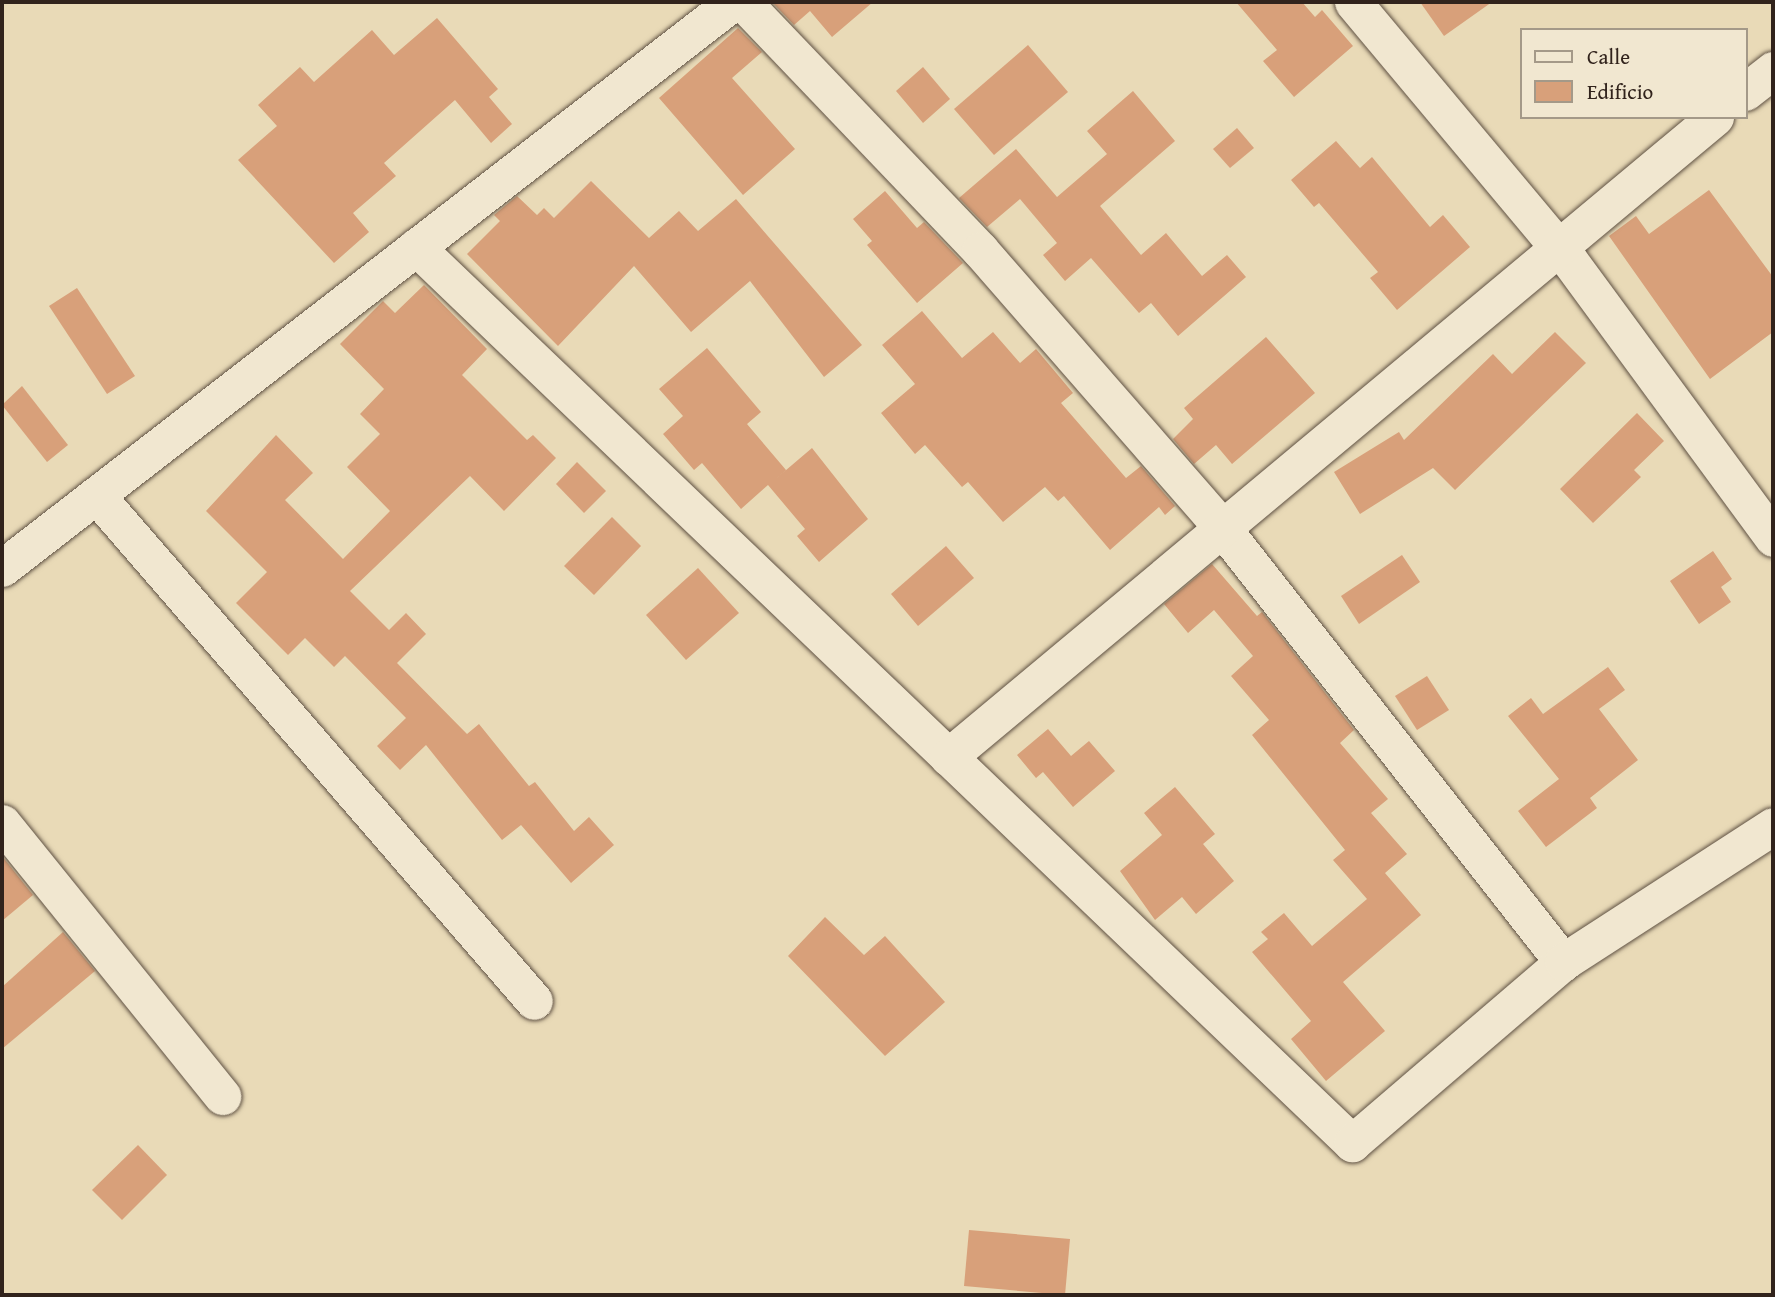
<!DOCTYPE html>
<html>
<head>
<meta charset="utf-8">
<style>
  body { margin:0 }
  #map { position:relative; width:1775px; height:1297px; overflow:hidden; background:#e9dab7; font-family:"Gentium Book Plus",serif }
  div>[style] { position:absolute }
  .building>* { inset:0; background:#d8a07a }
  .roads { filter:drop-shadow(0 0 2px #5f5143) drop-shadow(0 0 2px #5f5143) }
  .minor>* { height:37px; margin:-18.5px; padding:0 18.5px; transform-origin:18.5px; border-radius:18.5px; background:#f1e7d0 }
  span { translate:-50% -50%; white-space:nowrap; text-align:center; line-height:1.15; -webkit-text-stroke:5px #f1e7d0; paint-order:stroke }
  .frame { position:absolute; inset:0; border:4px solid #31231c; pointer-events:none }
  .legend { position:absolute; left:1520px; top:28px; width:228px; height:91px; box-sizing:border-box; background:#f1e7d0; border:2px solid #a49988; margin:0; padding:9px 12px; list-style:none; font-size:21px; color:#31231c }
  .legend li { display:flex; align-items:center; gap:14px; height:35px }
  .legend b { width:35px; border:2px solid #a49988 }
</style>
</head>
<body>
<div id="map">
  <div class="building">
    <i style="clip-path:polygon(772px 2px,873px 2px,832px 37px,810px 11px,794px 25px)"></i>
    <i style="clip-path:polygon(1236px 2px,1302px 2px,1315px 17px,1322px 10px,1353px 46px,1294px 97px,1263px 61px,1277px 50px)"></i>
    <i style="clip-path:polygon(1420px 2px,1492px 2px,1444px 36px)"></i>
    <i style="clip-path:polygon(437px 18px,498px 89px,489px 97px,512px 124px,491px 143px,455px 100px,384px 163px,396px 176px,353px 213px,369px 232px,334px 263px,238px 160px,277px 126px,258px 105px,300px 67px,314px 82px,372px 30px,394px 55px)"></i>
    <i style="clip-path:polygon(738px 28px,762px 52px,732px 78px,795px 149px,743px 195px,659px 98px)"></i>
    <i style="clip-path:polygon(1028px 45px,1068px 92px,994px 155px,954px 109px)"></i>
    <i style="clip-path:polygon(923px 67px,950px 99px,923px 123px,896px 91px)"></i>
    <i style="clip-path:polygon(1133px 91px,1175px 141px,1100px 206px,1141px 255px,1166px 233px,1202px 276px,1227px 255px,1246px 277px,1178px 336px,1151px 303px,1139px 313px,1091px 258px,1065px 281px,1043px 255px,1057px 243px,1020px 199px,987px 227px,959px 198px,1016px 149px,1057px 197px,1107px 154px,1087px 131px)"></i>
    <i style="clip-path:polygon(1237px 128px,1254px 148px,1230px 168px,1213px 149px)"></i>
    <i style="clip-path:polygon(1336px 141px,1360px 168px,1372px 157px,1430px 227px,1443px 215px,1470px 247px,1397px 310px,1370px 278px,1378px 272px,1319px 203px,1314px 207px,1291px 180px)"></i>
    <i style="clip-path:polygon(591px 181px,649px 238px,679px 211px,698px 231px,736px 199px,862px 345px,824px 377px,750px 281px,691px 332px,634px 266px,558px 346px,467px 254px,500px 221px,494px 215px,517px 196px,537px 215px,544px 208px,554px 218px)"></i>
    <i style="clip-path:polygon(1709px 190px,1773px 277px,1773px 332px,1710px 379px,1609px 236px,1636px 216px,1649px 234px)"></i>
    <i style="clip-path:polygon(885px 191px,917px 228px,924px 222px,963px 263px,917px 303px,867px 245px,872px 241px,853px 219px)"></i>
    <i style="clip-path:polygon(424px 285px,487px 349px,462px 375px,527px 440px,533px 435px,556px 458px,504px 511px,470px 476px,350px 591px,389px 630px,406px 613px,426px 634px,397px 663px,467px 734px,479px 724px,529px 786px,535px 782px,574px 831px,589px 817px,614px 845px,571px 883px,521px 825px,502px 840px,426px 745px,400px 770px,377px 746px,406px 718px,345px 656px,334px 667px,305px 638px,288px 655px,236px 603px,267px 572px,206px 511px,276px 435px,313px 473px,285px 500px,343px 559px,390px 511px,347px 467px,380px 434px,360px 414px,384px 389px,340px 344px,383px 301px,395px 313px)"></i>
    <i style="clip-path:polygon(77px 288px,135px 376px,107px 394px,49px 306px)"></i>
    <i style="clip-path:polygon(922px 311px,962px 358px,993px 332px,1020px 363px,1036px 349px,1073px 393px,1061px 403px,1126px 478px,1141px 466px,1175px 506px,1165px 515px,1159px 507px,1110px 550px,1064px 496px,1058px 501px,1045px 487px,1003px 522px,968px 482px,962px 487px,925px 445px,915px 454px,881px 413px,915px 384px,882px 345px)"></i>
    <i style="clip-path:polygon(1555px 332px,1586px 363px,1455px 490px,1433px 468px,1360px 514px,1334px 472px,1399px 432px,1404px 440px,1493px 354px,1512px 374px)"></i>
    <i style="clip-path:polygon(1266px 337px,1315px 393px,1232px 464px,1216px 445px,1194px 464px,1173px 439px,1193px 419px,1184px 408px)"></i>
    <i style="clip-path:polygon(707px 348px,761px 412px,747px 424px,786px 470px,772px 482px,812px 448px,868px 519px,819px 562px,797px 536px,805px 529px,768px 485px,741px 509px,702px 463px,694px 470px,663px 434px,683px 416px,659px 389px)"></i>
    <i style="clip-path:polygon(22px 386px,68px 445px,47px 462px,2px 405px)"></i>
    <i style="clip-path:polygon(1637px 413px,1664px 441px,1634px 470px,1641px 477px,1593px 523px,1560px 489px)"></i>
    <i style="clip-path:polygon(577px 462px,606px 491px,584px 513px,556px 484px)"></i>
    <i style="clip-path:polygon(612px 517px,641px 546px,594px 595px,564px 566px)"></i>
    <i style="clip-path:polygon(946px 546px,974px 578px,918px 626px,891px 594px)"></i>
    <i style="clip-path:polygon(1713px 551px,1732px 579px,1721px 587px,1731px 602px,1699px 624px,1670px 581px)"></i>
    <i style="clip-path:polygon(1402px 555px,1420px 582px,1359px 624px,1341px 596px)"></i>
    <i style="clip-path:polygon(1212px 564px,1257px 616px,1262px 612px,1354px 730px,1340px 743px,1388px 799px,1371px 813px,1407px 854px,1385px 873px,1421px 915px,1343px 982px,1385px 1031px,1326px 1081px,1291px 1039px,1311px 1021px,1252px 952px,1268px 939px,1261px 932px,1284px 913px,1312px 946px,1367px 899px,1333px 860px,1345px 850px,1252px 735px,1269px 720px,1231px 676px,1253px 656px,1214px 610px,1188px 633px,1164px 604px)"></i>
    <i style="clip-path:polygon(698px 568px,739px 613px,686px 660px,646px 615px)"></i>
    <i style="clip-path:polygon(1608px 667px,1625px 690px,1599px 709px,1638px 760px,1590px 798px,1597px 808px,1546px 847px,1518px 811px,1559px 779px,1508px 716px,1531px 698px,1543px 714px)"></i>
    <i style="clip-path:polygon(1427px 676px,1449px 710px,1417px 730px,1395px 696px)"></i>
    <i style="clip-path:polygon(1048px 729px,1071px 756px,1089px 741px,1115px 771px,1073px 807px,1043px 772px,1036px 778px,1017px 755px)"></i>
    <i style="clip-path:polygon(1175px 787px,1215px 834px,1203px 844px,1234px 881px,1196px 914px,1182px 897px,1155px 920px,1120px 871px,1162px 835px,1144px 813px)"></i>
    <i style="clip-path:polygon(2px 856px,33px 895px,2px 921px)"></i>
    <i style="clip-path:polygon(825px 917px,864px 955px,885px 936px,945px 1002px,885px 1056px,788px 956px)"></i>
    <i style="clip-path:polygon(63px 932px,95px 971px,2px 1049px,2px 987px)"></i>
    <i style="clip-path:polygon(138px 1145px,167px 1175px,122px 1220px,92px 1190px)"></i>
    <i style="clip-path:polygon(969px 1230px,1070px 1239px,1065px 1295px,964px 1286px)"></i>
  </div>
  <div class="roads">
    <div class="minor">
      <i style="left:743px;top:2px;width:343px;rotate:46.3deg"></i>
      <i style="left:980px;top:250px;width:370px;rotate:48.9deg"></i>
      <i style="left:1223px;top:529px;width:551px;rotate:51.86deg"></i>
      <i style="left:1353px;top:2px;width:336px;rotate:50.1deg"></i>
      <i style="left:1569px;top:260px;width:345px;rotate:53.7deg"></i>
      <i style="left:1745px;top:92px;width:36px;rotate:-38deg"></i>
      <i style="left:416px;top:247px;width:1296px;rotate:43.75deg"></i>
      <i style="left:1352px;top:1143px;width:278px;rotate:-40.6deg"></i>
      <i style="left:1563px;top:962px;width:250px;rotate:-32.9deg"></i>
      <i style="left:96px;top:495px;width:669px;rotate:49.12deg"></i>
      <i style="left:2px;top:568px;width:925px;rotate:-37.75deg"></i>
      <i style="left:948px;top:757px;width:999px;rotate:-39.84deg"></i>
      <i style="left:2px;top:823px;width:351px;rotate:51.1deg"></i>
    </div>
  </div>
  <div class="frame"></div>
  <ul class="legend">
  <li><b style="height:9px;background:#f1e7d0"></b>Calle</li>
  <li><b style="height:19px;background:#d8a07a"></b>Edificio</li>
  </ul>
</div>
</body>
</html>
